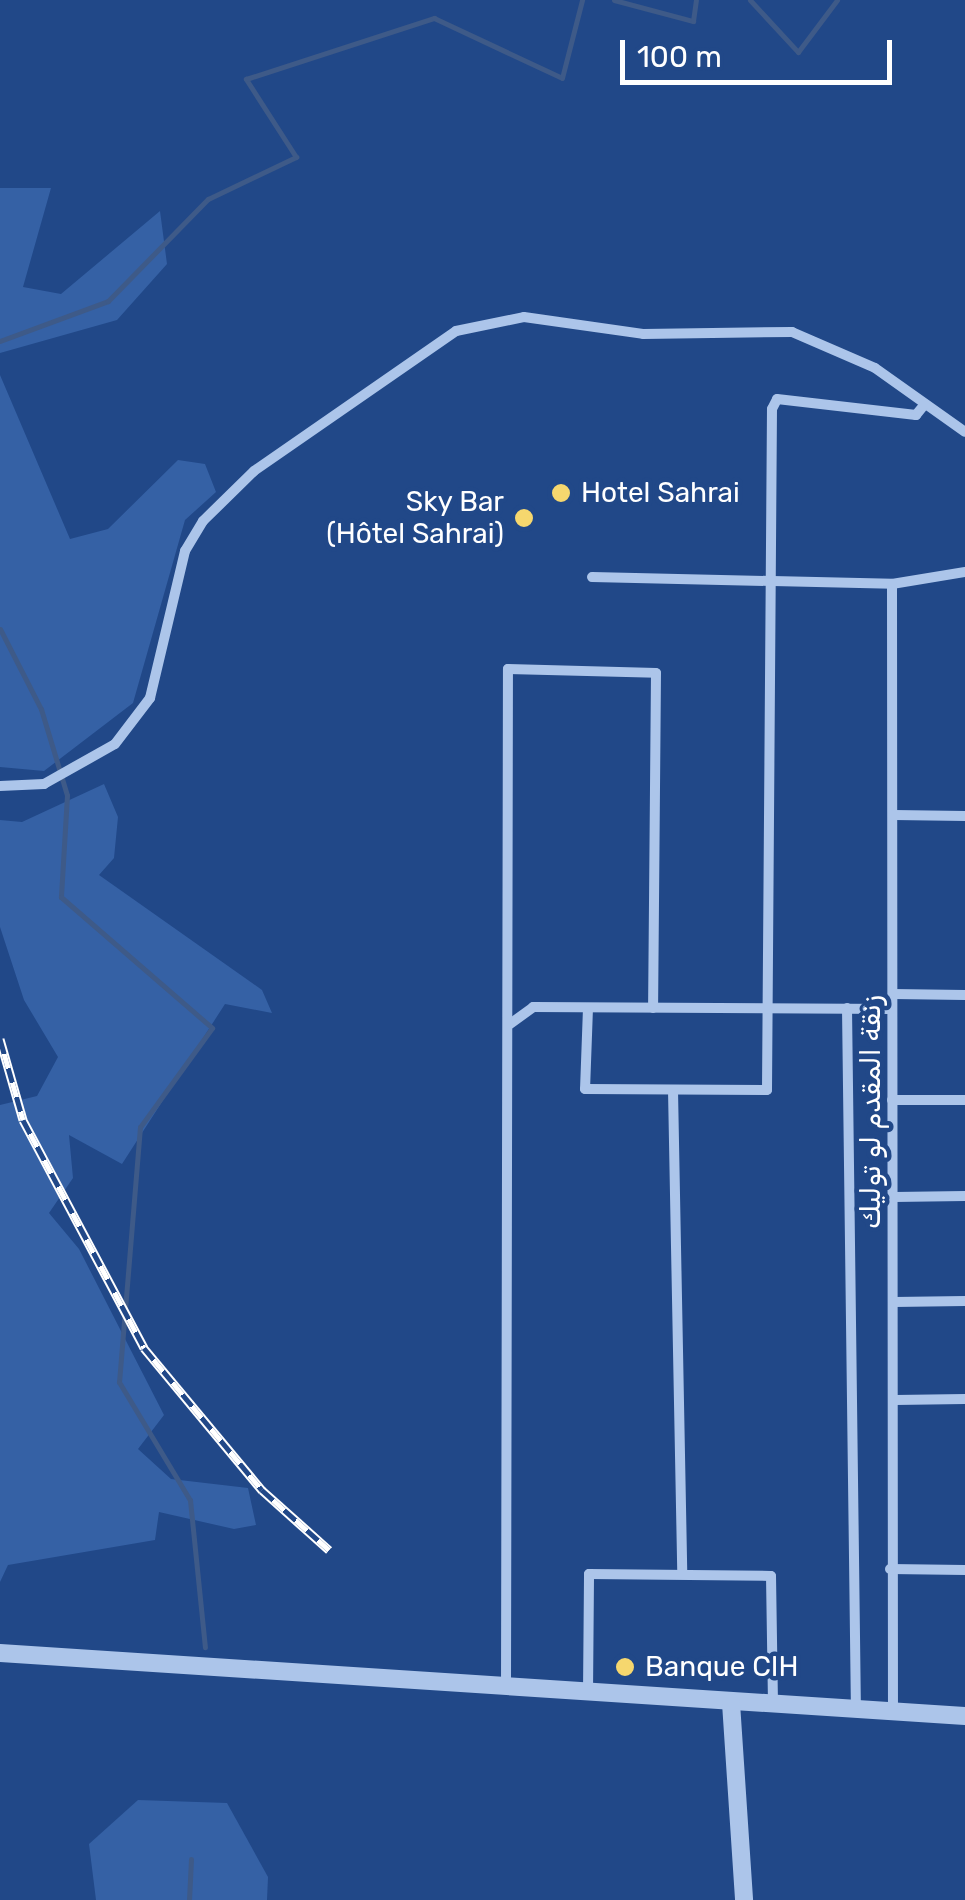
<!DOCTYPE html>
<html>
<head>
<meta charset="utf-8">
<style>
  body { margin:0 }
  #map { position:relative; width:965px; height:1900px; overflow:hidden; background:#214888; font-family:Rubik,"Noto Naskh Arabic",sans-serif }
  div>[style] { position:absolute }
  .green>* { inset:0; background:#3561a5 }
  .stream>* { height:5px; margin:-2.5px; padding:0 2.5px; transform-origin:2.5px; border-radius:2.5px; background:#3e5a88 }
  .minor>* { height:10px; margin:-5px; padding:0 5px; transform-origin:5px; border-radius:5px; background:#acc5ea }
  .tertiary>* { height:18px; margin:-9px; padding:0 9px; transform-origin:9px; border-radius:9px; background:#acc5ea }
  .rail>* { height:9px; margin-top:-4.5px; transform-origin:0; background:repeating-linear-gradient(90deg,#214888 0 15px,#fff 0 30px); box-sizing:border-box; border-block:2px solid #fff }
  .dots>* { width:28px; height:28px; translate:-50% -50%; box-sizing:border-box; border:5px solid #214888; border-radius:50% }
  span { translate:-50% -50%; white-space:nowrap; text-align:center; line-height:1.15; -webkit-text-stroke:9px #214888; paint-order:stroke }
  .poi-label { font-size:28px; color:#fff }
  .left { translate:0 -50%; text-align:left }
  .right { translate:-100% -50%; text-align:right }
  .street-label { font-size:28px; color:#fff }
  .scale { position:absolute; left:620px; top:40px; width:272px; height:45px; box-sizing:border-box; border:5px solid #fff; border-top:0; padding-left:12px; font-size:30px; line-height:35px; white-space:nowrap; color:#fff; -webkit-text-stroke:8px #214888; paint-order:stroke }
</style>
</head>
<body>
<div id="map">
  <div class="green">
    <i style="clip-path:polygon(0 188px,51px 188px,23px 287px,61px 294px,160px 211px,167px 264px,117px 320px,0 353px)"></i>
    <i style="clip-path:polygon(0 375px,70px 539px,108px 529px,178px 460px,205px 464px,216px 492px,185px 520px,133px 703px,44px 771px,0 767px)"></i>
    <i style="clip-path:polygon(104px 784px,118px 817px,114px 858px,99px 875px,262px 990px,272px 1013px,225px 1004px,122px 1164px,69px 1135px,73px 1178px,49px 1213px,79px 1249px,164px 1415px,138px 1449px,171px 1479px,248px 1488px,256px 1525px,234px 1529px,159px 1512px,155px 1540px,8px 1565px,0 1582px,0 1105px,37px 1096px,58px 1057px,24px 1000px,0 927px,0 820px,22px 822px)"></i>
    <i style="clip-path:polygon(138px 1800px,227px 1803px,268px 1877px,267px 1900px,96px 1900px,89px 1844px)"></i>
  </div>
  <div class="stream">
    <i style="left:614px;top:0;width:82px;rotate:14.9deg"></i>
    <i style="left:693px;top:21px;width:21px;rotate:-82deg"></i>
    <i style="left:750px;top:0;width:71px;rotate:47.3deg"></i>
    <i style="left:798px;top:52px;width:65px;rotate:-53.1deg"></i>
    <i style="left:0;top:341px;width:115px;rotate:-20.3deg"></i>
    <i style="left:108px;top:301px;width:143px;rotate:-45.6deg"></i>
    <i style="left:208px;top:199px;width:98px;rotate:-25.5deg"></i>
    <i style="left:296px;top:157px;width:93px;rotate:-122.7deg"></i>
    <i style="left:246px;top:79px;width:198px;rotate:-18deg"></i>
    <i style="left:434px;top:18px;width:141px;rotate:25.1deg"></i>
    <i style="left:562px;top:78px;width:81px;rotate:-75.6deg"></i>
    <i style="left:0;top:629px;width:90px;rotate:62.9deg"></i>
    <i style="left:41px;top:709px;width:90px;rotate:73.2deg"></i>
    <i style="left:67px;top:795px;width:102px;rotate:93.4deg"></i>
    <i style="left:61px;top:897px;width:200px;rotate:40.9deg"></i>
    <i style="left:212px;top:1028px;width:122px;rotate:126deg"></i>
    <i style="left:140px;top:1127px;width:256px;rotate:94.7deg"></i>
    <i style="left:119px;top:1382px;width:138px;rotate:59deg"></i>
    <i style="left:190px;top:1500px;width:148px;rotate:84.2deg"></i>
    <i style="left:189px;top:1900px;width:41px;rotate:-87.2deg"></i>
  </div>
  <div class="minor">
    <i style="left:592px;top:577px;width:300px;rotate:1.3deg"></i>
    <i style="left:892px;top:584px;width:74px;rotate:-9.3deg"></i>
    <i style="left:892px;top:584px;width:1128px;rotate:89.95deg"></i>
    <i style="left:0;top:786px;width:44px;rotate:-2.6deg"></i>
    <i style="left:44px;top:784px;width:81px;rotate:-29.4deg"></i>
    <i style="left:115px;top:744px;width:58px;rotate:-52.7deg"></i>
    <i style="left:150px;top:698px;width:151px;rotate:-76.6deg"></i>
    <i style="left:185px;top:551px;width:35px;rotate:-59deg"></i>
    <i style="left:203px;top:521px;width:71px;rotate:-44.4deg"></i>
    <i style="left:254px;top:471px;width:246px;rotate:-34.7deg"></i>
    <i style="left:456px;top:331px;width:69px;rotate:-11.6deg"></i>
    <i style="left:524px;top:317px;width:120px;rotate:8.1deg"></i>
    <i style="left:643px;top:334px;width:149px;rotate:-0.8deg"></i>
    <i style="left:792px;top:332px;width:90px;rotate:23.4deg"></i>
    <i style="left:875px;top:368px;width:110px;rotate:35.4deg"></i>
    <i style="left:894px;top:815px;width:71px;rotate:0.8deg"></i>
    <i style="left:893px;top:994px;width:72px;rotate:0.8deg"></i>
    <i style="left:588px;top:1008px;width:81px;rotate:92.1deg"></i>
    <i style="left:585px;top:1089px;width:182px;rotate:0.3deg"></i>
    <i style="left:767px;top:1090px;width:681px;rotate:-89.58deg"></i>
    <i style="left:772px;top:409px;width:11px;rotate:-63deg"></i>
    <i style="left:777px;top:399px;width:140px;rotate:6.6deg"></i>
    <i style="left:916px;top:415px;width:14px;rotate:-51deg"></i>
    <i style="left:847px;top:1008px;width:702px;rotate:89.27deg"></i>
    <i style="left:510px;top:1024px;width:29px;rotate:-36deg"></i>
    <i style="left:533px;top:1007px;width:359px;rotate:0.3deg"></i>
    <i style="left:673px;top:1090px;width:484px;rotate:88.9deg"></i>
    <i style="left:892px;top:1100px;width:73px"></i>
    <i style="left:894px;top:1197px;width:71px;rotate:-0.8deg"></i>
    <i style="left:894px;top:1302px;width:71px;rotate:-0.8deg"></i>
    <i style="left:895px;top:1400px;width:70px;rotate:-0.8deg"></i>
    <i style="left:890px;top:1569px;width:75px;rotate:0.8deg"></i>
    <i style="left:506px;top:1688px;width:1019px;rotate:-89.89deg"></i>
    <i style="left:508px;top:669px;width:148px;rotate:1.5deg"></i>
    <i style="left:656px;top:673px;width:335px;rotate:90.5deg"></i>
    <i style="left:588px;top:1692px;width:118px;rotate:-89.5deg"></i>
    <i style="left:589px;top:1574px;width:182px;rotate:0.6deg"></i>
    <i style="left:771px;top:1576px;width:129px;rotate:89.1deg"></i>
  </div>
  <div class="tertiary">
    <i style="left:0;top:1653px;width:967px;rotate:3.74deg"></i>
    <i style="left:731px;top:1703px;width:197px;rotate:86.2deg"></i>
  </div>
  <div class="rail">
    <i style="left:0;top:1039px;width:84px;rotate:74.1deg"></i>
    <i style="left:23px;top:1120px;width:258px;rotate:62deg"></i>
    <i style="left:144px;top:1348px;width:185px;rotate:50.3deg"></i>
    <i style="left:262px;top:1490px;width:90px;rotate:41.8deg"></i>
  </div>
  <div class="dots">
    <i style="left:561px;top:493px;background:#f6d76e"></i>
    <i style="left:524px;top:518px;background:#f6d76e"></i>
    <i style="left:625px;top:1667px;background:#f6d76e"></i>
  </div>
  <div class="poi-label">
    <span class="left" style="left:581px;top:493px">Hotel Sahrai</span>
    <span class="right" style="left:504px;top:518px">Sky Bar<br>(Hôtel Sahrai)</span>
    <span class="left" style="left:645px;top:1667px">Banque CIH</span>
  </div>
  <div class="street-label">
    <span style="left:871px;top:1112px;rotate:-90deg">زنقة المقدم لو توليك</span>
  </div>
  <div class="scale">100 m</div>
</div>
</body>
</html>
